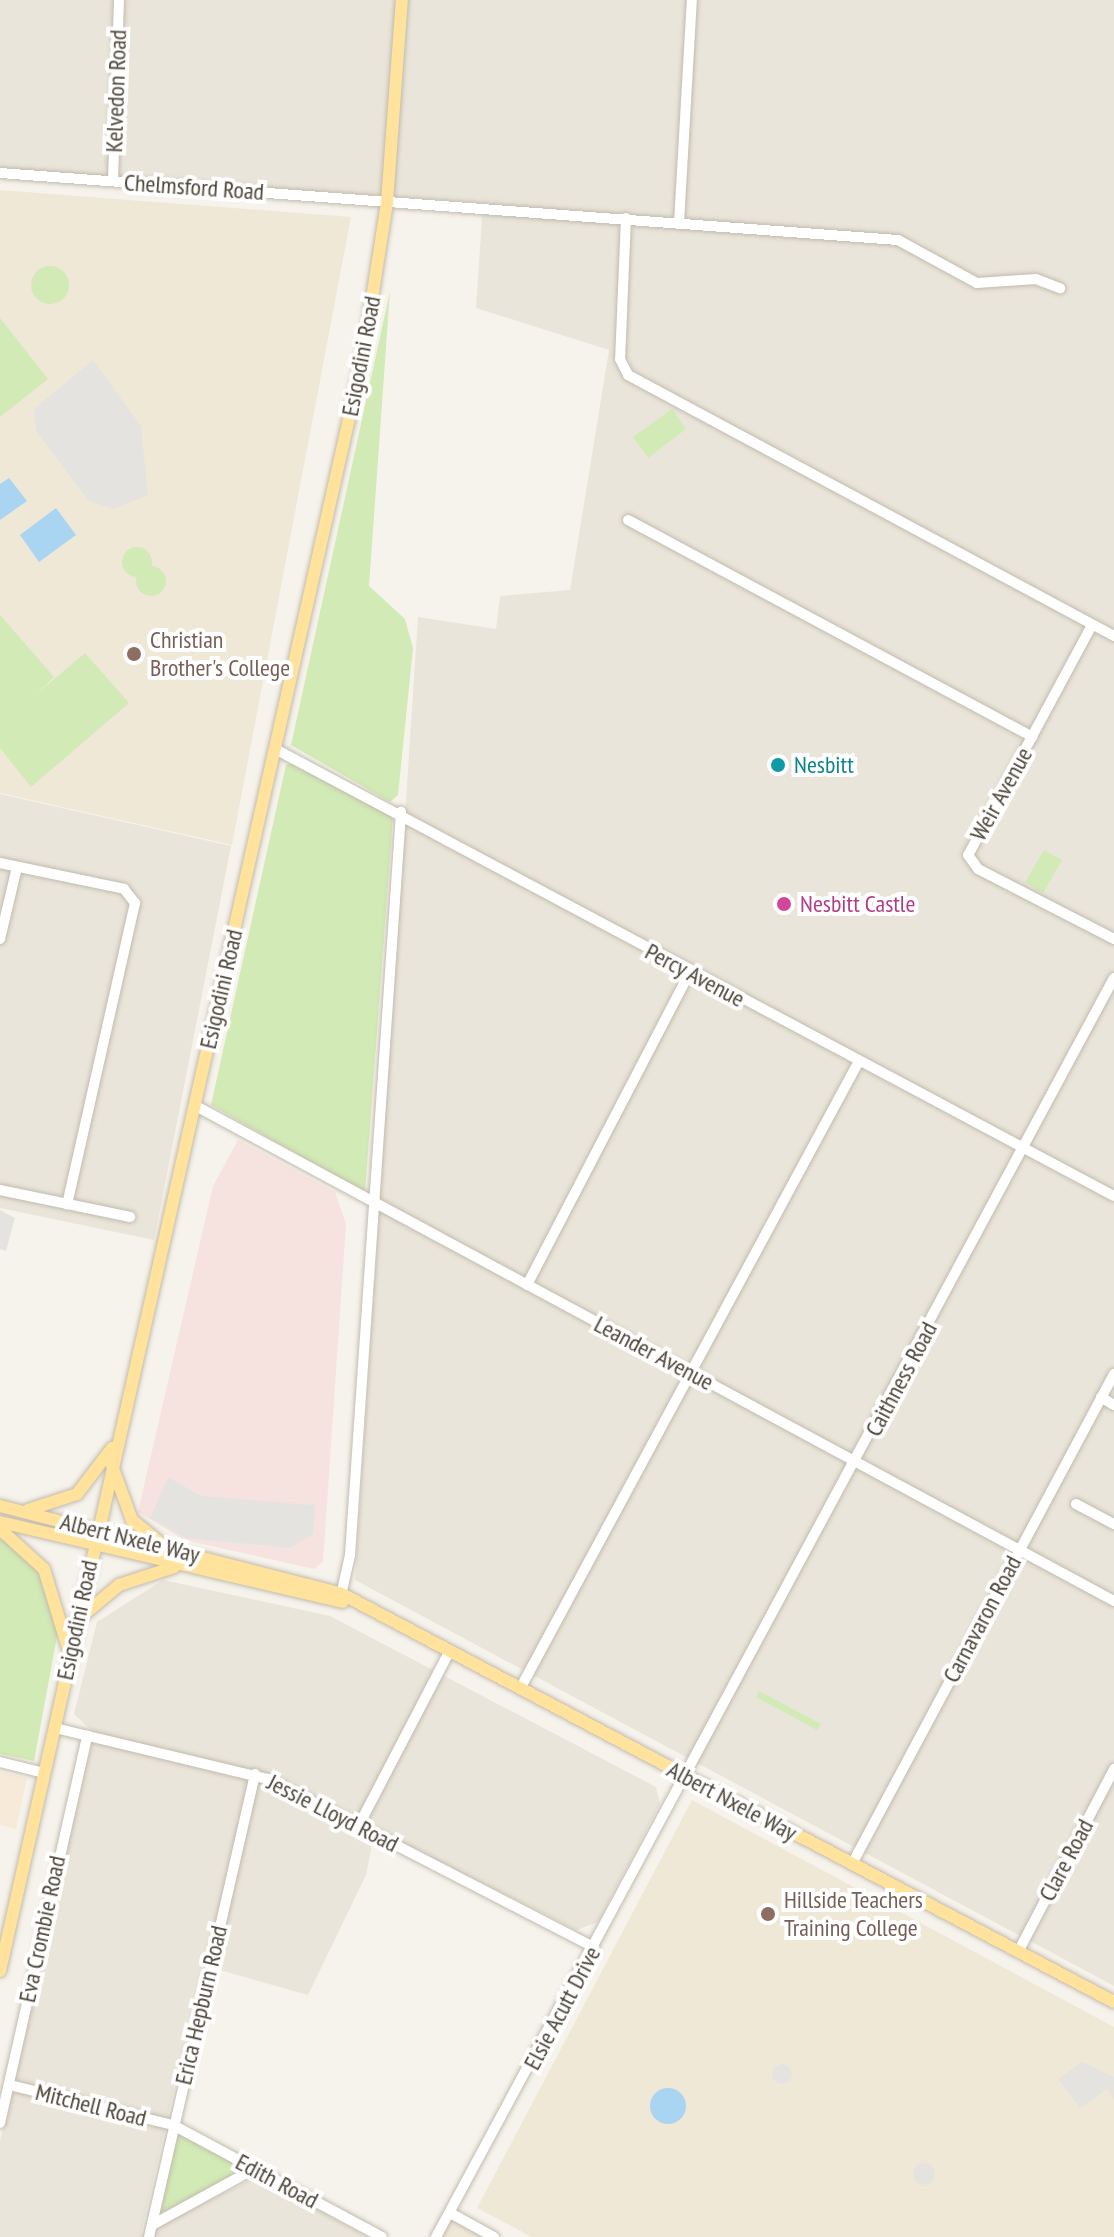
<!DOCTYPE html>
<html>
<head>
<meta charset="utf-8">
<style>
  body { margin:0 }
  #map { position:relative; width:1114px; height:2237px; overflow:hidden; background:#f6f3ec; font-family:"PT Sans Narrow",sans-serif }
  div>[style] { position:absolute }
  .residential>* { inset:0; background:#eae5da }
  .commercial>* { inset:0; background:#f7ead8 }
  .education>* { inset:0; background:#efe8d6 }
  .medical>* { inset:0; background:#f6e3e0 }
  .green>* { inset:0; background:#d2eab5 }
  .round { border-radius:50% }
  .parking>* { inset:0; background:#e5e3e0 }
  .water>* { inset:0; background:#a9d4f2 }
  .roads { filter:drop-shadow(0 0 2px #c2bbae) drop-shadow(0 0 2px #c2bbae) }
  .minor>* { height:10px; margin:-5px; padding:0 5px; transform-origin:5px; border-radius:5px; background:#fff }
  .major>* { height:12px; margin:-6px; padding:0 6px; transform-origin:6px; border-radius:6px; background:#ffe39c }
  .dots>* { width:22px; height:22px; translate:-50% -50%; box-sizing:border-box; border:4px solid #fff; border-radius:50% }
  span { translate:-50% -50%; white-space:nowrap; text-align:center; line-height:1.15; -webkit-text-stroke:8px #fff; paint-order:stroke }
  .street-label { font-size:24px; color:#4b4439 }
  .education-label { font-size:24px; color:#785e54 }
  .left { translate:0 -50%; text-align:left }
  .culture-label { font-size:24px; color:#0d838f }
  .hotel-label { font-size:24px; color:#b23c85 }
</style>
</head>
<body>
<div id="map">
  <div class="residential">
    <i style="clip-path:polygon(0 0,1114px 0,1114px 1986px,355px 1580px,418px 617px,496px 629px,500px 596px,570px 590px,609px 350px,476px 308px,483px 203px,0 169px)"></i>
    <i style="clip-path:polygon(0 794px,231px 846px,154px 1240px,0 1208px)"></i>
    <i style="clip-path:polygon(163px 1580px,330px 1616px,656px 1787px,660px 1804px,598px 1922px,576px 1930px,375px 1829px,366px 1875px,308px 1995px,202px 1965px,141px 2234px,259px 2176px,367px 2237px,0 2237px,0 2141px,94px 1733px,74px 1714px,97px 1622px)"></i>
  </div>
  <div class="commercial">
    <i style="clip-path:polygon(0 1772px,27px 1778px,16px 1829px,0 1825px)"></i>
  </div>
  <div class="education">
    <i style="clip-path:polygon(0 190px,351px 217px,232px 845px,0 793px)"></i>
    <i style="clip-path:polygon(692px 1800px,1114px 2027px,1114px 2237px,532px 2237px,477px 2208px)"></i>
    <i style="clip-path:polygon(452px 2217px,489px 2237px,438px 2237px)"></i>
  </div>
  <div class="medical">
    <i style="clip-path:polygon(238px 1140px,335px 1192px,346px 1224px,323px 1562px,314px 1569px,185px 1540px,138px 1512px,213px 1186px)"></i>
  </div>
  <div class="green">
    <i class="round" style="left:31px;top:266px;width:38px;height:38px"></i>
    <i style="clip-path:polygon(390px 291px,369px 586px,405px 619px,413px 648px,398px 795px,390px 802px,291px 745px)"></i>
    <i style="clip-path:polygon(0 318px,48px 379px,0 417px)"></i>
    <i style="clip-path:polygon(672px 409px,686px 429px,648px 458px,633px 437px)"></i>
    <i class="round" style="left:122px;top:547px;width:30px;height:30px"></i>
    <i class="round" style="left:136px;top:566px;width:30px;height:30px"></i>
    <i style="clip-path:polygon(0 615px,54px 677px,34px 696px,85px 653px,129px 703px,31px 787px,0 748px)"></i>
    <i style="clip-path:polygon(293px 763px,393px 816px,365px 1193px,211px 1105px,286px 765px)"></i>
    <i style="clip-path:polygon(1044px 850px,1062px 860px,1043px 893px,1025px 882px)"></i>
    <i style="clip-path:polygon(0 1536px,41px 1574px,58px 1631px,34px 1761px,0 1754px)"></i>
    <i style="clip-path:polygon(759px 1691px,821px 1724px,817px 1730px,756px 1697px)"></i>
    <i style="clip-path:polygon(174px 2129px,249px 2169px,156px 2219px)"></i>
  </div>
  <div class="parking">
    <i style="clip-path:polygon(93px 360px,141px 426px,148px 495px,114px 509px,89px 501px,36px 431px,34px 409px)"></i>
    <i style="clip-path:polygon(0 1210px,15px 1218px,6px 1251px,0 1249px)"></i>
    <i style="clip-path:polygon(168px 1477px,201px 1496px,315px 1505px,313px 1534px,290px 1548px,186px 1538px,150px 1518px)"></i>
    <i style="clip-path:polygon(1082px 2062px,1114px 2077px,1114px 2099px,1107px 2089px,1080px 2108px,1058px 2079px)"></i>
    <i class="round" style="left:772px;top:2064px;width:20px;height:20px"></i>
    <i class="round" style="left:913px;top:2163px;width:22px;height:22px"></i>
  </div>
  <div class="water">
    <i style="clip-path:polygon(9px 478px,27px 501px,0 520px,0 484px)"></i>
    <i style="clip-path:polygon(56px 508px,76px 535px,39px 562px,20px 535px)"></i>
    <i class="round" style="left:650px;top:2088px;width:36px;height:36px"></i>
  </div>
  <div class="roads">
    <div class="minor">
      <i style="left:0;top:173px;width:900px;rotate:4.27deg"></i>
      <i style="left:898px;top:240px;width:90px;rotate:28.6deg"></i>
      <i style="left:977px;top:283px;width:59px;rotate:-3.9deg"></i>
      <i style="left:1036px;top:279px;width:26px;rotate:21deg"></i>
      <i style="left:113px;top:181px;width:181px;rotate:-88.1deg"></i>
      <i style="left:626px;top:218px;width:141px;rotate:92.4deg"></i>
      <i style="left:620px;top:359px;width:18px;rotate:63deg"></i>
      <i style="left:628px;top:375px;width:552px;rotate:28.24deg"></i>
      <i style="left:679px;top:223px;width:223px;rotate:-86.7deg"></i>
      <i style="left:628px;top:520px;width:459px;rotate:28.2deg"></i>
      <i style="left:1092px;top:625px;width:261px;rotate:118.3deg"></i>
      <i style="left:968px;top:855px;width:17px;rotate:54deg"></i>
      <i style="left:978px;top:869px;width:153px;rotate:27.2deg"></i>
      <i style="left:277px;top:750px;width:948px;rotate:28.05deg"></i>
      <i style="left:0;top:863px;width:127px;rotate:11.8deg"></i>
      <i style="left:124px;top:889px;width:18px;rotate:52deg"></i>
      <i style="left:135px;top:903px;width:309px;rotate:102.7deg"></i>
      <i style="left:0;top:939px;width:74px;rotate:-76.7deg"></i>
      <i style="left:194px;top:1105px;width:1045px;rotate:28.33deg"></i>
      <i style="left:0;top:1190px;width:133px;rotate:11.7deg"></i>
      <i style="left:527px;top:1285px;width:353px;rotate:-62.5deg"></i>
      <i style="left:1101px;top:1397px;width:15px;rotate:32deg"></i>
      <i style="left:1076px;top:1504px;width:43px;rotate:27.8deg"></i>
      <i style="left:340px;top:1600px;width:46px;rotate:-77.5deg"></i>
      <i style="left:350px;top:1555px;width:745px;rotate:-86.07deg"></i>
      <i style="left:521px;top:1687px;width:709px;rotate:-61.63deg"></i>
      <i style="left:55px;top:1728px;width:219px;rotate:13.5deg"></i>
      <i style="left:268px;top:1779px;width:367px;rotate:27.3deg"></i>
      <i style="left:0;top:1762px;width:45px;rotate:14deg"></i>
      <i style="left:359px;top:1825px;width:197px;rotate:-62.5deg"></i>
      <i style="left:852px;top:1864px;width:556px;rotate:-61.87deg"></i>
      <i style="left:1018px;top:1952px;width:207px;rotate:-62.3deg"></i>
      <i style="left:10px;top:2085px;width:168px;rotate:13.8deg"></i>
      <i style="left:173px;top:2125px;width:237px;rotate:28.2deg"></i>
      <i style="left:0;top:2123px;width:397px;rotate:-77.3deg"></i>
      <i style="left:452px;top:2214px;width:48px;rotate:28.7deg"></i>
      <i style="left:152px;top:2225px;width:116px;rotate:-28.8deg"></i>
      <i style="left:149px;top:2237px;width:475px;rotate:-77.1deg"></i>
      <i style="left:436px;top:2237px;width:1430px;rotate:-61.7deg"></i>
    </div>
    <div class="major">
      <i style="left:111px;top:1463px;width:61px;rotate:69.8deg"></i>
      <i style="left:132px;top:1520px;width:36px;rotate:39deg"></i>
      <i style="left:0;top:1506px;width:353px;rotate:14.4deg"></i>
      <i style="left:342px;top:1594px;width:873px;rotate:27.86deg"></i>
      <i style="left:28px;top:1510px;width:52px;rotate:-18.1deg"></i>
      <i style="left:77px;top:1494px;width:58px;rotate:-52.7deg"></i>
      <i style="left:0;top:1522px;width:352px;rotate:13.1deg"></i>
      <i style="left:0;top:1529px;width:59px;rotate:42.3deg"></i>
      <i style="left:44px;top:1569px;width:83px;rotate:73.1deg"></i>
      <i style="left:76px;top:1621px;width:56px;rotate:-39.9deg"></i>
      <i style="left:119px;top:1585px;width:58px;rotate:-18.1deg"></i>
      <i style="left:0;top:1971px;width:1655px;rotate:-77.33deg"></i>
      <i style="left:363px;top:356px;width:156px;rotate:-81.1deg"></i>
      <i style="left:387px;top:202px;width:203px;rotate:-85.8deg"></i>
    </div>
  </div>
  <div class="dots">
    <i style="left:134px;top:654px;background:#8d6e63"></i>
    <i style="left:778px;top:765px;background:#0f9aa8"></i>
    <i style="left:784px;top:904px;background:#d1479c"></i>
    <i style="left:768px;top:1914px;background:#8d6e63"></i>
  </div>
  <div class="street-label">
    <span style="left:116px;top:91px;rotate:-88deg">Kelvedon Road</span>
    <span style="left:194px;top:187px;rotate:4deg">Chelmsford Road</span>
    <span style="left:361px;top:356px;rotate:-79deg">Esigodini Road</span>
    <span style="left:1001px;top:794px;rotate:-61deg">Weir Avenue</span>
    <span style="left:695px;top:975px;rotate:28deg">Percy Avenue</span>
    <span style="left:221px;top:989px;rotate:-77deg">Esigodini Road</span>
    <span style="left:654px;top:1353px;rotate:28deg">Leander Avenue</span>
    <span style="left:901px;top:1379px;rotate:-62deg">Caithness Road</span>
    <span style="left:130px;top:1538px;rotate:14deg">Albert Nxele Way</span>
    <span style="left:982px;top:1619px;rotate:-62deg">Carnavaron Road</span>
    <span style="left:77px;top:1620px;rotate:-78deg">Esigodini Road</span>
    <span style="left:732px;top:1801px;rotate:28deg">Albert Nxele Way</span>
    <span style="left:333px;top:1813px;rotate:27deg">Jessie Lloyd Road</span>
    <span style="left:1066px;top:1860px;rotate:-62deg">Clare Road</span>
    <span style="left:42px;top:1929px;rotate:-78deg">Eva Crombie Road</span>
    <span style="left:201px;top:2005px;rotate:-77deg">Erica Hepburn Road</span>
    <span style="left:562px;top:2008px;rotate:-62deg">Elsie Acutt Drive</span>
    <span style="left:91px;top:2105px;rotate:14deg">Mitchell Road</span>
    <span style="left:277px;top:2181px;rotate:28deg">Edith Road</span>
  </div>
  <div class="education-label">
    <span class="left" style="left:150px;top:654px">Christian<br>Brother's College</span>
    <span class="left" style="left:784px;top:1914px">Hillside Teachers<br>Training College</span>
  </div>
  <div class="culture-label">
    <span class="left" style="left:794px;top:765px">Nesbitt</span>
  </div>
  <div class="hotel-label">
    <span class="left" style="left:800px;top:904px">Nesbitt Castle</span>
  </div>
</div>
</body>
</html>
